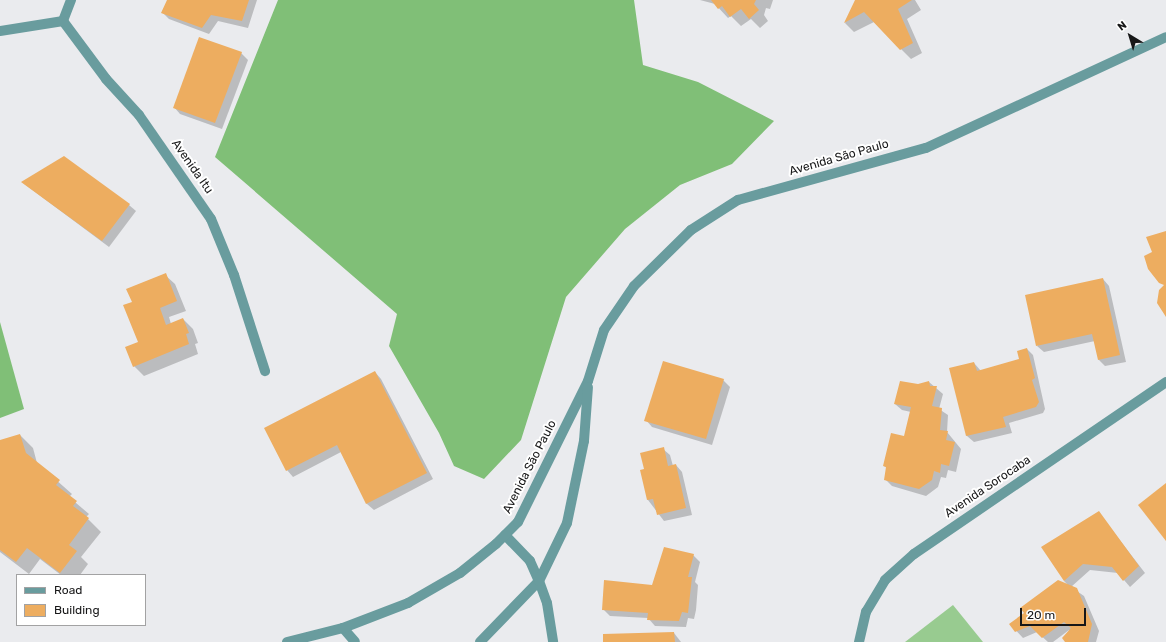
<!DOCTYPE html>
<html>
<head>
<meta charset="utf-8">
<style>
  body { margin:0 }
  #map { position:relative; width:1166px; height:642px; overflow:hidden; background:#eaebee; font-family:Rubik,sans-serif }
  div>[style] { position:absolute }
  .green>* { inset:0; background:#98cb90 }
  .forest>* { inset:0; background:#80bf77 }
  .shadow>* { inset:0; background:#0003 }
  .building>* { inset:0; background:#edad60 }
  .minor>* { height:10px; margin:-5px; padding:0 5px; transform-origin:5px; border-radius:5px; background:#699c9e }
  span { translate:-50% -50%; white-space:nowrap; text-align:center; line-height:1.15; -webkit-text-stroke:4px #fff; paint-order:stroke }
  .street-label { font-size:12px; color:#171718 }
  .legend { position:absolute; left:16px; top:574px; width:130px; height:52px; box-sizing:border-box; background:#fff; border:1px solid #a2a2a3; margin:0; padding:5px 7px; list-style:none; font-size:12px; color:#171718 }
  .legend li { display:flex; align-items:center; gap:8px; height:20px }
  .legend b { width:20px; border:1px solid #a2a2a3 }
  .north { position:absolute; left:1110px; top:16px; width:40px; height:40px; -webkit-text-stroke:3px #fff; paint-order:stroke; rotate:322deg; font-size:11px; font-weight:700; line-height:16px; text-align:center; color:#171718 }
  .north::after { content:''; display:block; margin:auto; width:14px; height:18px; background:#171718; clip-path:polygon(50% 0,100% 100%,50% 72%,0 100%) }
  .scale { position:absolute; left:1020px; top:608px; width:66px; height:18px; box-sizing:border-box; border:2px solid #171718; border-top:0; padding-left:5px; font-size:12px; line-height:14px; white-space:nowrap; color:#171718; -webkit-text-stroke:3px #fff; paint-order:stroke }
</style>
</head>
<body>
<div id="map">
  <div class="green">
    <i style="clip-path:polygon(953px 605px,983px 642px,905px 642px)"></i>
  </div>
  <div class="forest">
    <i style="clip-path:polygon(278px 0,634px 0,643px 65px,698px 82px,774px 121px,732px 164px,680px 185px,625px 229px,566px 297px,521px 440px,484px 479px,454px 466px,439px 433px,389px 346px,397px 314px,215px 157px)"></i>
    <i style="clip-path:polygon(0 322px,24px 409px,0 418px)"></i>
  </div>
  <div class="shadow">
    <i style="clip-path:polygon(168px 0,257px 0,248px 28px,218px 21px,209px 34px,169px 19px,162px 12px)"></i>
    <i style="clip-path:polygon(700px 0,773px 0,770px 9px,766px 8px,764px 15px,768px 21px,760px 28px,751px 19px,741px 26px,731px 16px,728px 18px,715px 4px)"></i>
    <i style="clip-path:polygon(856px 0,915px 0,921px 10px,907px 19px,922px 53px,911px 59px,874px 22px,854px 32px,845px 23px)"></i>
    <i style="clip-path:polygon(241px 53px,248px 60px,222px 129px,180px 114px,174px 107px)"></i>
    <i style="clip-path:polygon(23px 183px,129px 205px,136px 211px,109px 247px)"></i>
    <i style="clip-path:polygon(165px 275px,175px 284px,186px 311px,169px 317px,171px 324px,183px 319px,193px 329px,198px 343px,195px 344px,198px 354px,144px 376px,134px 366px,139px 342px,133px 303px)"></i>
    <i style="clip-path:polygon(1103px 279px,1109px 286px,1126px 362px,1105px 366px,1099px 360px,1095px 341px,1044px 352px,1037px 346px)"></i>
    <i style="clip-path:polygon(1027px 349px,1033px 355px,1045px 409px,1043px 413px,1009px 423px,1012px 433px,974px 442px,967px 436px,950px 369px,974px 363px,981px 371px,1021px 360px)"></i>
    <i style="clip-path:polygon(375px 372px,381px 379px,433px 479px,374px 510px,367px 504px,341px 452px,293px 477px,287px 470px)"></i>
    <i style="clip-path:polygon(723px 380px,730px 387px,712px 445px,652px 427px,646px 420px)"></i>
    <i style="clip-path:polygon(929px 382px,943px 394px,939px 409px,948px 415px,947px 432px,961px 449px,956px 472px,948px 470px,946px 478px,941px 477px,938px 487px,926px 496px,892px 486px,885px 479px,887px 468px,884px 466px,905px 437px,911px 412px,902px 410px,895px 404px,918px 385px)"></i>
    <i style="clip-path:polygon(20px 435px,33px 448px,37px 463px,72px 494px,69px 497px,89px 514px,86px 517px,101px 532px,81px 557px,88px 564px,80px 575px,61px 575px,40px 559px,29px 574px,0 552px,0 441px)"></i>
    <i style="clip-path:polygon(663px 449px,670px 455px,673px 466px,676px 465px,682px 472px,692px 515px,664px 521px,648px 500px,645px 470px)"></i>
    <i style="clip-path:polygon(1099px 513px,1145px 573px,1130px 587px,1118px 573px,1090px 570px,1071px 587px,1084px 596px,1099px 631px,1096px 642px,1066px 642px,1069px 630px,1053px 642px,1048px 642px,1037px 632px,1023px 638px,1010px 624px,1070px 587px,1064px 581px)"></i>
    <i style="clip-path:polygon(693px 555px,700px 562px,695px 582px,698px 585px,696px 610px,694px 619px,688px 618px,686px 627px,655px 626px,648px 618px,610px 616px,603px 609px,653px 586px)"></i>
    <i style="clip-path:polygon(674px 633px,681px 642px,604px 642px)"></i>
  </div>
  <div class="building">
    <i style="clip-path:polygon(167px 0,249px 0,242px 21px,211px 15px,202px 28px,161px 13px)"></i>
    <i style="clip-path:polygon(711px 0,756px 0,754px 4px,759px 10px,749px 19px,741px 9px,730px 17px,722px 6px,718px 9px)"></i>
    <i style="clip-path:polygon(855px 0,912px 0,898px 9px,913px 43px,900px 50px,864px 12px,844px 23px)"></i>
    <i style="clip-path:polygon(199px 37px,242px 52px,215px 123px,173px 108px)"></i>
    <i style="clip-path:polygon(64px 156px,130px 204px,102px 241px,21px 182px)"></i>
    <i style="clip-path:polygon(1166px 231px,1166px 317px,1157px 303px,1159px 290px,1164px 285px,1159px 283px,1148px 269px,1144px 256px,1152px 252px,1146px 237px)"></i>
    <i style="clip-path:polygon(166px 273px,177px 301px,160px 308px,166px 325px,183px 318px,189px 333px,186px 334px,189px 344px,133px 367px,125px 347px,138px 342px,123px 305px,132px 302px,126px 289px)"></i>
    <i style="clip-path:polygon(1103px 278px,1120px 355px,1098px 360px,1092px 334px,1036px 346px,1025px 295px)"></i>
    <i style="clip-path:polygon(1027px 348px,1035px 378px,1032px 380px,1039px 402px,1036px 407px,1003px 417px,1006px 427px,966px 436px,949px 368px,974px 362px,977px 371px,1019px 359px,1017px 351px)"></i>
    <i style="clip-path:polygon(663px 361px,724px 379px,706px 439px,644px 421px)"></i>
    <i style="clip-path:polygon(375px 371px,427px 473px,366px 504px,337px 445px,286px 471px,264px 428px)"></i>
    <i style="clip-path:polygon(900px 381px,918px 384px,929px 381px,930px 386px,937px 386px,932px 406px,942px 408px,940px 430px,948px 431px,946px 440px,955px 442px,949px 466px,941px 464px,940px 473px,934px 471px,932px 480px,919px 489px,884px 480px,886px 467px,883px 466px,891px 433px,904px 436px,911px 407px,894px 404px)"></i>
    <i style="clip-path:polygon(20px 434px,26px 453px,60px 480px,56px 485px,77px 501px,73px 506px,89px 518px,69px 545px,77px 551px,60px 573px,27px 548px,16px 562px,0 550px,0 440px)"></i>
    <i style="clip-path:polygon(664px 447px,668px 466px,676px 464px,686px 508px,657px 515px,653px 499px,647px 500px,640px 470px,644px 469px,640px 453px)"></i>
    <i style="clip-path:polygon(1166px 483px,1166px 541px,1138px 505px)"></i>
    <i style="clip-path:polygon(1099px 511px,1139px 566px,1123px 581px,1112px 567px,1083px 564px,1064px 581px,1041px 547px)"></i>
    <i style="clip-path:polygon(664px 547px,694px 554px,688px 577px,692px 577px,688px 613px,682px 612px,679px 621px,647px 620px,648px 613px,602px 610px,604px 580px,652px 585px)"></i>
    <i style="clip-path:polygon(1058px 580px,1077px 588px,1092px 624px,1088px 642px,1065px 642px,1062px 638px,1071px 628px,1064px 622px,1042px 638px,1030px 626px,1015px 632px,1009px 624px,1024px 613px,1020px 608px)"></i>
    <i style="clip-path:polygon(674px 632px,675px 642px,603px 642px,603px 634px)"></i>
  </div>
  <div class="minor">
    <i style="left:71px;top:0;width:22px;rotate:111deg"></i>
    <i style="left:63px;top:21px;width:72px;rotate:53.4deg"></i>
    <i style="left:106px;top:79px;width:49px;rotate:47.5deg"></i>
    <i style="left:139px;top:115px;width:126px;rotate:55.3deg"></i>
    <i style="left:211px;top:219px;width:61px;rotate:67.7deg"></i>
    <i style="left:234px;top:275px;width:101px;rotate:72.1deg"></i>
    <i style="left:0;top:31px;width:64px;rotate:-9deg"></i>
    <i style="left:505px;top:535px;width:36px;rotate:46deg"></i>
    <i style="left:530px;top:561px;width:22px;rotate:66deg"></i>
    <i style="left:539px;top:581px;width:23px;rotate:70deg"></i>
    <i style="left:547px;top:603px;width:39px;rotate:81deg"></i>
    <i style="left:343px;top:628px;width:18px;rotate:49deg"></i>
    <i style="left:287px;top:642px;width:58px;rotate:-14deg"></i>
    <i style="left:343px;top:628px;width:70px;rotate:-21deg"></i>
    <i style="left:408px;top:603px;width:60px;rotate:-30deg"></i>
    <i style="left:460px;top:573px;width:46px;rotate:-38.9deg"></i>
    <i style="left:496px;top:544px;width:31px;rotate:-45deg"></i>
    <i style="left:518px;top:522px;width:157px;rotate:-63.6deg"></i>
    <i style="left:588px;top:381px;width:53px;rotate:-72.6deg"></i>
    <i style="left:604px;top:330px;width:53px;rotate:-55.7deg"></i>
    <i style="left:634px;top:286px;width:80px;rotate:-44.5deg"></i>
    <i style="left:691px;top:230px;width:56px;rotate:-32.6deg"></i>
    <i style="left:738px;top:200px;width:195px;rotate:-15.5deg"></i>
    <i style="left:926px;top:148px;width:264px;rotate:-24.8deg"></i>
    <i style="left:480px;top:642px;width:85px;rotate:-46deg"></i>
    <i style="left:539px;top:581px;width:64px;rotate:-64.2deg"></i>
    <i style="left:567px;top:523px;width:84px;rotate:-78.3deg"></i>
    <i style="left:584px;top:441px;width:54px;rotate:-85.8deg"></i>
    <i style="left:859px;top:642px;width:31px;rotate:-77deg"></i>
    <i style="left:866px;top:612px;width:37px;rotate:-59deg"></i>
    <i style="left:885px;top:580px;width:39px;rotate:-42deg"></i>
    <i style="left:914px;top:554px;width:305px;rotate:-34.3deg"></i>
  </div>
  <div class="street-label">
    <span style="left:839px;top:158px;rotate:-16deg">Avenida São Paulo</span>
    <span style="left:192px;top:167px;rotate:55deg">Avenida Itu</span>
    <span style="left:530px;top:467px;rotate:-63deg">Avenida São Paulo</span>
    <span style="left:988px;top:487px;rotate:-34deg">Avenida Sorocaba</span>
  </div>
  <ul class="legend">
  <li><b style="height:5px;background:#699c9e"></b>Road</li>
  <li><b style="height:11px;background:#edad60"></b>Building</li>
  </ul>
  <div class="north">N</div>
  <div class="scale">20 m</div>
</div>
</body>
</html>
